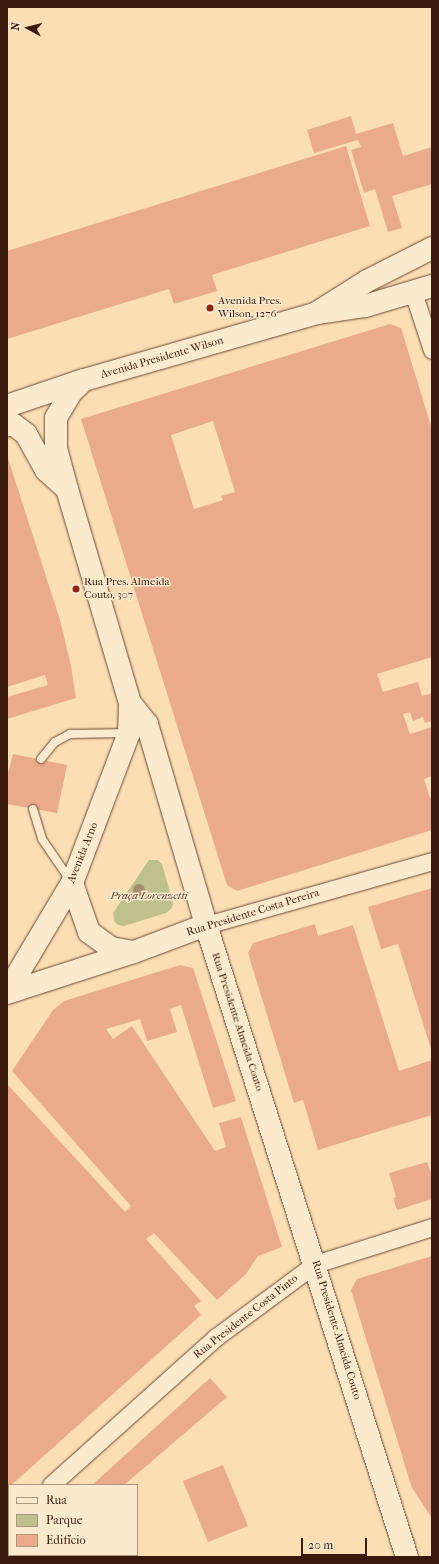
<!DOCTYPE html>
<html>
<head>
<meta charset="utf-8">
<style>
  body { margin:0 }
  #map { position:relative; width:439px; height:1564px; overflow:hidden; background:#fbdeb4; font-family:"IM FELL French Canon",serif }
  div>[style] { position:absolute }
  .green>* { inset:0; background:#bec18e }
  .building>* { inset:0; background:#eaab8d }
  .roads { filter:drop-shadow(0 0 1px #6a4a36) drop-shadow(0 0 1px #6a4a36) }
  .lane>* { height:8px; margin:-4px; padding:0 4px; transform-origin:4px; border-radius:4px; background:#fceace }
  .street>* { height:17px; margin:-8.5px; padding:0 8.5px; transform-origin:8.5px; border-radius:8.5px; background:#fceace }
  .secondary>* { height:22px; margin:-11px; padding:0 11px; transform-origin:11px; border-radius:11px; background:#fceace }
  .trees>* { width:12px; height:12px; margin:-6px; border-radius:50%; background:#a68d6d }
  .dots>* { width:11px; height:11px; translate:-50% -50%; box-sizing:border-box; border:2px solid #fceace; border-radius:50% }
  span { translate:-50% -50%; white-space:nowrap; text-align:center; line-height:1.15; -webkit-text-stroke:3px #fceace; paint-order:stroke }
  .poi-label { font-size:11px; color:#39190c }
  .left { translate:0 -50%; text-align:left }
  .street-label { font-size:11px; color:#39190c }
  .park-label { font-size:11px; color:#614b33; font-style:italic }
  .frame { position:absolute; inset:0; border:8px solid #39190c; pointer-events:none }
  .legend { position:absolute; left:8px; top:1484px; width:130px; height:72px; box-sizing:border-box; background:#fceace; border:1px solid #ae9680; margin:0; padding:5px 7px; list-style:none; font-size:12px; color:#39190c }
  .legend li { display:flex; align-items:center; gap:8px; height:20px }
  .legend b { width:20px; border:1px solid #ae9680 }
  .north { position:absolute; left:8px; top:8px; width:40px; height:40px; -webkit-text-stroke:3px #fceace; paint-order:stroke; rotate:277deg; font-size:11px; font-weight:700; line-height:16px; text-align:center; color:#39190c }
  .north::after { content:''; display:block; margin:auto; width:14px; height:18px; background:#39190c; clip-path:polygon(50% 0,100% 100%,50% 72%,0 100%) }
  .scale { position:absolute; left:301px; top:1538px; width:66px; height:18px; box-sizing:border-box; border:2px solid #39190c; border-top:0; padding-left:5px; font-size:12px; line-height:14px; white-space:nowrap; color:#39190c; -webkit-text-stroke:3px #fceace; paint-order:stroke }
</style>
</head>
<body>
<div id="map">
  <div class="green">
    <i style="clip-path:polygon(149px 860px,158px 860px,162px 864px,173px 903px,172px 908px,166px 913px,124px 926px,118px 925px,114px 921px,113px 913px)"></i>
  </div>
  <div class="building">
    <i style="clip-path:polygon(351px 116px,356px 134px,393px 123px,403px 156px,432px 147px,432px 184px,392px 196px,402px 228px,388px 232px,375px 189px,364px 193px,351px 150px,361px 147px,358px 140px,314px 153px,307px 130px)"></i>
    <i style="clip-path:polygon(346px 146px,370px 226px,212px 275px,217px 291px,174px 304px,169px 289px,7px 339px,7px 251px)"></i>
    <i style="clip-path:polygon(evenodd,390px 324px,401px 328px,432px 429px,432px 657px,377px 674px,383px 692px,418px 682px,422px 696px,432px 693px,432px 721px,425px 723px,423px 717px,413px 721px,410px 712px,403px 714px,410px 734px,432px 727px,432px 776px,424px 779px,430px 798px,432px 797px,432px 830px,237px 891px,227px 885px,81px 419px,390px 324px,213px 421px,235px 492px,221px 496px,223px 500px,194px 509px,171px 435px,213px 421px)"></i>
    <i style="clip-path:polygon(7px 455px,60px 620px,71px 666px,76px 698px,7px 719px,7px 697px,48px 685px,45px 675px,7px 687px)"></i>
    <i style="clip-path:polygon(13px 754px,67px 765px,57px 813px,7px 804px,7px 777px)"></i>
    <i style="clip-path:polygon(432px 888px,432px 1052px,398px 944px,381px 949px,368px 907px)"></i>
    <i style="clip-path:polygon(315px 924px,318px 936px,353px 925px,399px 1071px,432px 1060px,432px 1115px,318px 1150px,303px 1100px,294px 1103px,248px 953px,253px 943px)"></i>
    <i style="clip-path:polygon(180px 965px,193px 968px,236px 1101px,213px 1108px,181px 1005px,170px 1009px,177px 1032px,147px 1041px,140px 1019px,106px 1029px,113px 1039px,132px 1026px,215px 1151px,226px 1147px,219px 1123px,241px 1117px,282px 1247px,258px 1256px,246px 1274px,217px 1300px,154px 1233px,146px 1239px,201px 1301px,194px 1306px,201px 1315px,7px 1489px,7px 1084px,125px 1212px,131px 1206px,12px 1071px,53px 1010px,64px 1001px)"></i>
    <i style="clip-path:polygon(427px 1162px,432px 1176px,432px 1199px,397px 1210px,393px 1198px,396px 1197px,389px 1173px)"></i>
    <i style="clip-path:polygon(432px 1256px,432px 1518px,412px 1488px,351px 1290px,357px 1279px)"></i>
    <i style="clip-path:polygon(210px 1378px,227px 1397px,124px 1485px,92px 1485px)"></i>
    <i style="clip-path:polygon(223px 1465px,248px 1526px,208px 1542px,183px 1481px)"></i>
    <i style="clip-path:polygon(12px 1555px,88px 1555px,90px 1557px,10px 1557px)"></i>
  </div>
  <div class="roads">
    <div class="lane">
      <i style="left:41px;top:759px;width:22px;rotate:-51deg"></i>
      <i style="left:55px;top:742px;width:17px;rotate:-28deg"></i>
      <i style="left:70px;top:734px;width:58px;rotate:-1deg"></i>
      <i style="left:33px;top:809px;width:31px;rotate:73deg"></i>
      <i style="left:42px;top:839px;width:50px;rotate:55.7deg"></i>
    </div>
    <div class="street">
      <i style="left:413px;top:292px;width:61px;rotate:71.9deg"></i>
      <i style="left:206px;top:925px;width:235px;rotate:-15.8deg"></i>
      <i style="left:51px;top:1485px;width:222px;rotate:-41.9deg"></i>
      <i style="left:216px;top:1337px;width:123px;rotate:-36.4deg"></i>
      <i style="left:315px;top:1264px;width:123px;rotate:-17.5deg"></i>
      <i style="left:7px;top:1525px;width:3px;rotate:-45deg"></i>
    </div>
    <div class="secondary">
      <i style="left:318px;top:312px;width:58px;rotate:-32.3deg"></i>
      <i style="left:367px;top:281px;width:73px;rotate:-26.9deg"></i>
      <i style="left:84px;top:380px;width:16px;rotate:137deg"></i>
      <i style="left:72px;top:391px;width:31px;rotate:121deg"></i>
      <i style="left:56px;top:418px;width:30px;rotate:90deg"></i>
      <i style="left:56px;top:448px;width:42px;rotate:75deg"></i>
      <i style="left:67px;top:489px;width:223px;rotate:73.6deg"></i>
      <i style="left:130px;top:703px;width:27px;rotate:51deg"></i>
      <i style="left:147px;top:724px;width:209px;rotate:73.6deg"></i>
      <i style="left:206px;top:925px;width:663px;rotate:72.36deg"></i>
      <i style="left:7px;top:406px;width:81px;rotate:-18.7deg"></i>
      <i style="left:84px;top:380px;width:242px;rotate:-16deg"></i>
      <i style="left:317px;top:313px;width:49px;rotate:-8.3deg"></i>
      <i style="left:365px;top:306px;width:70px;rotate:-16.6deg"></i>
      <i style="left:7px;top:425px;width:7px"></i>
      <i style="left:14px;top:425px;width:15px;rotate:37deg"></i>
      <i style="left:26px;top:434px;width:41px;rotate:60.9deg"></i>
      <i style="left:46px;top:470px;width:28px;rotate:42deg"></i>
      <i style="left:72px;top:883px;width:52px;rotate:70.9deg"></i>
      <i style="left:89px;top:932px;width:27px;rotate:36deg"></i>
      <i style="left:111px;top:948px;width:23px;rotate:10deg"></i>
      <i style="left:7px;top:992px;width:127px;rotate:-59.2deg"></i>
      <i style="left:72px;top:883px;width:160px;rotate:-69.2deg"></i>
      <i style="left:129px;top:733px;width:30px;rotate:-88deg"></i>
      <i style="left:7px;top:993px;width:133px;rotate:-17.9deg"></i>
      <i style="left:134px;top:952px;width:77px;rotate:-20.6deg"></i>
    </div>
  </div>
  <div class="trees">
    <i style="left:139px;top:890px"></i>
  </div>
  <div class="dots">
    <i style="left:210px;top:308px;background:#8f2418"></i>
    <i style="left:76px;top:589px;background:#8f2418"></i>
  </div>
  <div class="poi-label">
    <span class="left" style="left:218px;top:308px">Avenida Pres.<br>Wilson, 1276</span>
    <span class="left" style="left:84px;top:589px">Rua Pres. Almeida<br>Couto, 307</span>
  </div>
  <div class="street-label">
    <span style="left:162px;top:358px;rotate:-16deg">Avenida Presidente Wilson</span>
    <span style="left:83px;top:853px;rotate:-68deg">Avenida Arno</span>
    <span style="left:253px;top:913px;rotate:-17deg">Rua Presidente Costa Pereira</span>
    <span style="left:237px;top:1022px;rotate:72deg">Rua Presidente Almeida Couto</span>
    <span style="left:246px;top:1317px;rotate:-38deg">Rua Presidente Costa Pinto</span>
    <span style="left:336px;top:1330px;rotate:73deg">Rua Presidente Almeida Couto</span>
  </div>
  <div class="park-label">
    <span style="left:149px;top:896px">Praça Lorenzetti</span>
  </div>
  <div class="frame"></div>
  <ul class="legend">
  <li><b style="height:5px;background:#fceace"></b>Rua</li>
  <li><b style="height:11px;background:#bec18e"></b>Parque</li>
  <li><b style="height:11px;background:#eaab8d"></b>Edifício</li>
  </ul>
  <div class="north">N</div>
  <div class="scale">20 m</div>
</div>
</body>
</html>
